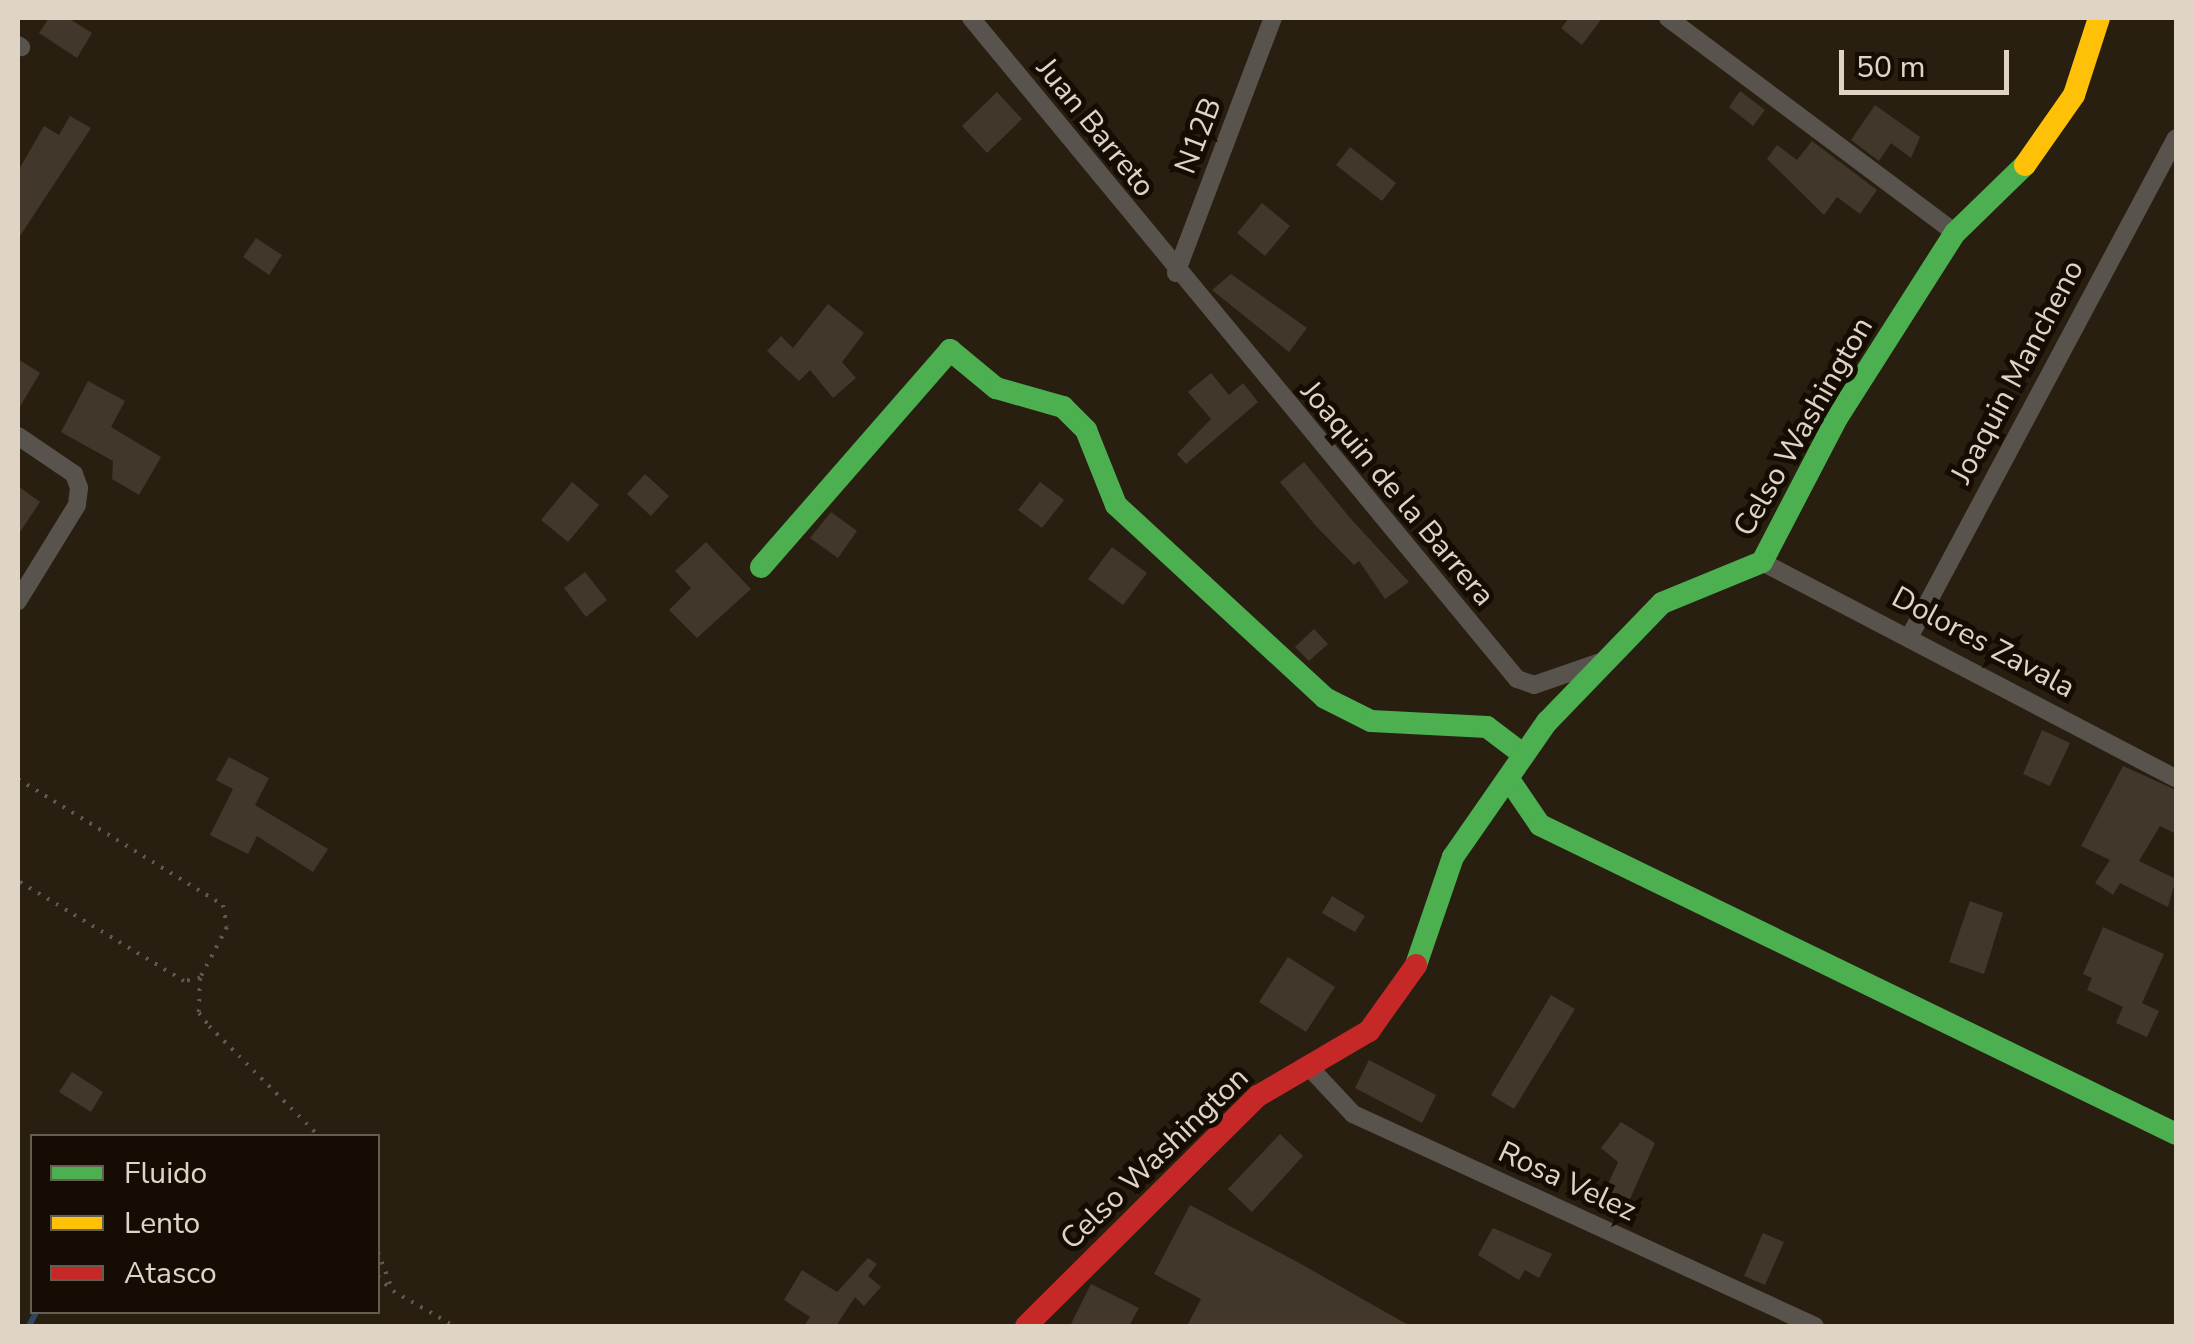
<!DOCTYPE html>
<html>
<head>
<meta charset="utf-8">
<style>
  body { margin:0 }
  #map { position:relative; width:2194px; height:1344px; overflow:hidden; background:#281f10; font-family:"Nunito Sans",sans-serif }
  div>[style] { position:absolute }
  .stream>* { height:6px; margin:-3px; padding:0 3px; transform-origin:3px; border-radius:3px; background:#2d4760 }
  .building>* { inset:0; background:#41382b }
  .path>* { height:4px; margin-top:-2px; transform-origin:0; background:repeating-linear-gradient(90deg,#5f5953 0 2.5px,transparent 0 10.5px) }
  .street>* { height:18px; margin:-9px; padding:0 9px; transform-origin:9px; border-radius:9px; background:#59534e }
  .fast>* { height:22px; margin:-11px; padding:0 11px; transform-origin:11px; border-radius:11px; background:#4caf50 }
  .slow>* { height:22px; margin:-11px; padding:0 11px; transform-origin:11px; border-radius:11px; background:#ffc107 }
  .jam>* { height:22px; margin:-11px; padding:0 11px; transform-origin:11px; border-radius:11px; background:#c62828 }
  span { translate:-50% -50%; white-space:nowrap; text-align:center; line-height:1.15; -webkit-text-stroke:10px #150d04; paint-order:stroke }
  .street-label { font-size:30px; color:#e0d4c5 }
  .frame { position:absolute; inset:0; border:20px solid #e0d4c5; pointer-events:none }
  .legend { position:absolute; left:30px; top:1134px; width:350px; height:180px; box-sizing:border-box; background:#150d04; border:2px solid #665d51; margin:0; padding:12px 18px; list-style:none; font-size:30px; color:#e0d4c5 }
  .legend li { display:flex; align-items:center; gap:20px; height:50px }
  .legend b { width:50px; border:2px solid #665d51 }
  .scale { position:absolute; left:1839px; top:50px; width:170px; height:45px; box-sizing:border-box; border:5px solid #e0d4c5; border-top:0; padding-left:12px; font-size:30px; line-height:35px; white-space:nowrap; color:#e0d4c5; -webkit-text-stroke:8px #150d04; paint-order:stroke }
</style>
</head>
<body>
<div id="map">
  <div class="stream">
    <i style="left:29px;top:1326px;width:16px;rotate:-63deg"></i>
  </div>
  <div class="building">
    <i style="clip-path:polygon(49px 18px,68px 18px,92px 33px,77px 58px,39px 33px)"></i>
    <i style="clip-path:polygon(1569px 18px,1602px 18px,1582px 45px,1561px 28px)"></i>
    <i style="clip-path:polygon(1740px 91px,1765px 110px,1753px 126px,1729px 107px)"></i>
    <i style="clip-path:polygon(997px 92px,1022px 119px,987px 153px,962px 126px)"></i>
    <i style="clip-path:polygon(1875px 105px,1920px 137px,1911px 158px,1891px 143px,1879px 161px,1851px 140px)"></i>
    <i style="clip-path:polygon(70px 116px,91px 128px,18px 239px,18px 171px,44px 126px,59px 135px)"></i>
    <i style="clip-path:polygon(1812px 141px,1877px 190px,1860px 214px,1837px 197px,1824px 215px,1767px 159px,1777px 145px,1797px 160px)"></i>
    <i style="clip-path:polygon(1350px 147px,1396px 183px,1382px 201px,1336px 165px)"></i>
    <i style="clip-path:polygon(1262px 203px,1290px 226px,1265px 256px,1237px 233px)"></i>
    <i style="clip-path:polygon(256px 238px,282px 255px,269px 275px,243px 257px)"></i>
    <i style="clip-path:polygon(1231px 274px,1307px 328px,1289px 352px,1212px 290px)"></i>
    <i style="clip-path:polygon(828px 304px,864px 333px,842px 362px,856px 378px,833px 398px,810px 370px,799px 381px,767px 351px,781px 336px,793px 348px)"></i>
    <i style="clip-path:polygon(18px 359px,40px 373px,18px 410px)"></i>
    <i style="clip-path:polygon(1211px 373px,1229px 395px,1243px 383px,1258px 402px,1186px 464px,1177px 454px,1211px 419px,1188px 392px)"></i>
    <i style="clip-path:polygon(88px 381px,125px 401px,111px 427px,161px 457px,139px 495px,112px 479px,113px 461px,61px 432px)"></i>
    <i style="clip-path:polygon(1304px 462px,1351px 519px,1409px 582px,1385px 599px,1359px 561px,1354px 565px,1315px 525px,1280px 482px)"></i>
    <i style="clip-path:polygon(645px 474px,669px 496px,651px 516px,627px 494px)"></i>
    <i style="clip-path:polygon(572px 482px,599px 505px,568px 542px,541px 520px)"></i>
    <i style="clip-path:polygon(1040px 482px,1064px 500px,1042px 528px,1018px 510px)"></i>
    <i style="clip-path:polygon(18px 486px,40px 502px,18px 535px)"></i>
    <i style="clip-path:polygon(831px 512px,857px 531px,838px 558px,810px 538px)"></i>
    <i style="clip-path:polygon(706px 542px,751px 589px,697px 638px,669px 610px,691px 588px,675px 571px)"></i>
    <i style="clip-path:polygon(1112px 547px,1147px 573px,1123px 605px,1088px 579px)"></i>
    <i style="clip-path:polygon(585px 572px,607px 600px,586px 617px,564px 588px)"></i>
    <i style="clip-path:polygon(1314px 629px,1328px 644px,1309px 661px,1295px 647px)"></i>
    <i style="clip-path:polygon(2042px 730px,2070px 743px,2050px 786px,2023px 774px)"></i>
    <i style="clip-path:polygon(229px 757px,269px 778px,255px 805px,328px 849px,313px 872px,257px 836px,248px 854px,210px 835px,233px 789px,216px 780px)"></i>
    <i style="clip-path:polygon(2123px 766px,2176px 790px,2176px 834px,2160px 826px,2139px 861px,2176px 879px,2168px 907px,2120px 883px,2113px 895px,2095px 883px,2110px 860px,2081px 846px)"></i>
    <i style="clip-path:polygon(1332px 896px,1365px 916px,1355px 932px,1322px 913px)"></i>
    <i style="clip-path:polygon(1970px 901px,2003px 913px,1984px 974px,1949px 962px)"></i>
    <i style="clip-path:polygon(2103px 927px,2164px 954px,2142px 1003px,2159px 1011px,2147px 1037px,2116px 1023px,2123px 1007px,2087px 990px,2092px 978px,2083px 974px)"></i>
    <i style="clip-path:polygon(1288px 957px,1335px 987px,1306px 1032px,1259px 1002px)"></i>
    <i style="clip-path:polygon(1551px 995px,1575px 1009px,1514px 1109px,1491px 1095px)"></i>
    <i style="clip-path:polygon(1369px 1060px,1436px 1095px,1422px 1123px,1355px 1088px)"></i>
    <i style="clip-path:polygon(72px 1072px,103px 1092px,91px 1112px,59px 1092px)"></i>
    <i style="clip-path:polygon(1621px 1122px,1655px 1143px,1622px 1217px,1598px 1206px,1618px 1162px,1601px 1148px)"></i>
    <i style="clip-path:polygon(1280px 1134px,1303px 1156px,1252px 1212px,1228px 1189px)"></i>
    <i style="clip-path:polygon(1190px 1205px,1301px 1264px,1410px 1326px,1187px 1326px,1201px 1299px,1154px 1274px)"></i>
    <i style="clip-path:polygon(1493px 1228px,1552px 1254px,1539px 1278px,1525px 1270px,1519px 1280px,1478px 1255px)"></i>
    <i style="clip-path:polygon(1763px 1233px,1784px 1242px,1765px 1285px,1744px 1276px)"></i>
    <i style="clip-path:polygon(868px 1258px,877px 1264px,868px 1276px,881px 1287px,864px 1306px,855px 1297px,836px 1326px,804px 1326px,810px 1317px,784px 1300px,802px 1270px,837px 1292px)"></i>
    <i style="clip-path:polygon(1091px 1284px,1139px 1308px,1129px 1326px,1070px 1326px)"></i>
  </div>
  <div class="path">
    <i style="left:18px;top:779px;width:241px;rotate:31.6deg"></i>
    <i style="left:223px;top:905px;width:22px;rotate:80deg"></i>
    <i style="left:227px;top:927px;width:58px;rotate:117.9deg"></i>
    <i style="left:200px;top:978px;width:16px;rotate:169deg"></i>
    <i style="left:184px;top:981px;width:194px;rotate:-148.9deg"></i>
    <i style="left:200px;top:978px;width:35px;rotate:92deg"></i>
    <i style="left:199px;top:1013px;width:16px;rotate:52deg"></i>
    <i style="left:209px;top:1026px;width:156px;rotate:45deg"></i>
    <i style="left:378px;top:1252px;width:42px;rotate:69deg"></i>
    <i style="left:393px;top:1291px;width:70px;rotate:29.8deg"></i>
    <i style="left:378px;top:1276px;width:16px;rotate:47deg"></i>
  </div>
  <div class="street">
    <i style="left:971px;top:18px;width:857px;rotate:50.44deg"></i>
    <i style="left:1517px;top:679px;width:18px;rotate:19deg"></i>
    <i style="left:1534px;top:685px;width:68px;rotate:-19deg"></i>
    <i style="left:1668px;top:18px;width:359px;rotate:36.8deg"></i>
    <i style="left:18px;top:45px;width:4px;rotate:34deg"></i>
    <i style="left:1176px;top:273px;width:273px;rotate:-69.2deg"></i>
    <i style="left:18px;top:436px;width:68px;rotate:34.2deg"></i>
    <i style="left:74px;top:474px;width:15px;rotate:70deg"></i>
    <i style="left:79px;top:488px;width:17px;rotate:97deg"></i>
    <i style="left:77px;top:505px;width:113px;rotate:121.6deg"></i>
    <i style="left:1762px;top:562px;width:467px;rotate:27.6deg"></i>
    <i style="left:1911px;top:634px;width:562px;rotate:-61.89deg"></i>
    <i style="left:1310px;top:1068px;width:63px;rotate:46.9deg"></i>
    <i style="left:1353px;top:1114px;width:508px;rotate:24.65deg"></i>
  </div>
  <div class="fast">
    <i style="left:761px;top:567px;width:288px;rotate:-48.9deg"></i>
    <i style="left:950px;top:350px;width:60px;rotate:39.6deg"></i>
    <i style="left:996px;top:388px;width:70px;rotate:15.8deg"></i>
    <i style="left:1063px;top:407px;width:33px;rotate:45deg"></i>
    <i style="left:1086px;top:430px;width:81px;rotate:68.2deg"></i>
    <i style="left:1116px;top:505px;width:284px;rotate:42.7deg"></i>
    <i style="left:1325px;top:698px;width:51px;rotate:26.6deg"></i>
    <i style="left:1371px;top:721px;width:116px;rotate:3deg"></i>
    <i style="left:1487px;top:727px;width:46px;rotate:37.1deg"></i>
    <i style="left:1508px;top:778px;width:57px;rotate:55.8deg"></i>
    <i style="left:1540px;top:825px;width:707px;rotate:25.91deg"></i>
    <i style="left:1416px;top:965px;width:114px;rotate:-71.1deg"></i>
    <i style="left:1453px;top:857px;width:165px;rotate:-55.2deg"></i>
    <i style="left:1547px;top:722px;width:165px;rotate:-46deg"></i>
    <i style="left:1662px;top:603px;width:108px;rotate:-22.3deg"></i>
    <i style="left:1762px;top:562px;width:162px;rotate:-62.5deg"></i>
    <i style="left:1837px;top:418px;width:219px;rotate:-57.5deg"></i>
    <i style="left:1955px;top:233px;width:98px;rotate:-44.2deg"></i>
  </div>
  <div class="slow">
    <i style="left:2025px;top:165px;width:85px;rotate:-55deg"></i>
    <i style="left:2074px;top:95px;width:81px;rotate:-72deg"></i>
  </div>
  <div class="jam">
    <i style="left:1026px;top:1326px;width:327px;rotate:-44.8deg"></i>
    <i style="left:1258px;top:1096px;width:129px;rotate:-30.4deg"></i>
    <i style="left:1369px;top:1031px;width:81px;rotate:-54.5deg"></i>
  </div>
  <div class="street-label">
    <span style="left:1095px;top:128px;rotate:51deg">Juan Barreto</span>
    <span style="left:1199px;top:136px;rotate:-69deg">N12B</span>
    <span style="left:2018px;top:372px;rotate:-62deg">Joaquin Mancheno</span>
    <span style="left:1804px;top:427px;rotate:-60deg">Celso Washington</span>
    <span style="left:1397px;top:494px;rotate:50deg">Joaquin de la Barrera</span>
    <span style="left:1983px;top:643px;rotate:28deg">Dolores Zavala</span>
    <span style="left:1155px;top:1159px;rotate:-44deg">Celso Washington</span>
    <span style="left:1567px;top:1182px;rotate:25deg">Rosa Velez</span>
  </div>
  <div class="frame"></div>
  <ul class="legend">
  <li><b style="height:12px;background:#4caf50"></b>Fluido</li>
  <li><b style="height:12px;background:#ffc107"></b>Lento</li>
  <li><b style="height:12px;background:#c62828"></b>Atasco</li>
  </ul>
  <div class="scale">50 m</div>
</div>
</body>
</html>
